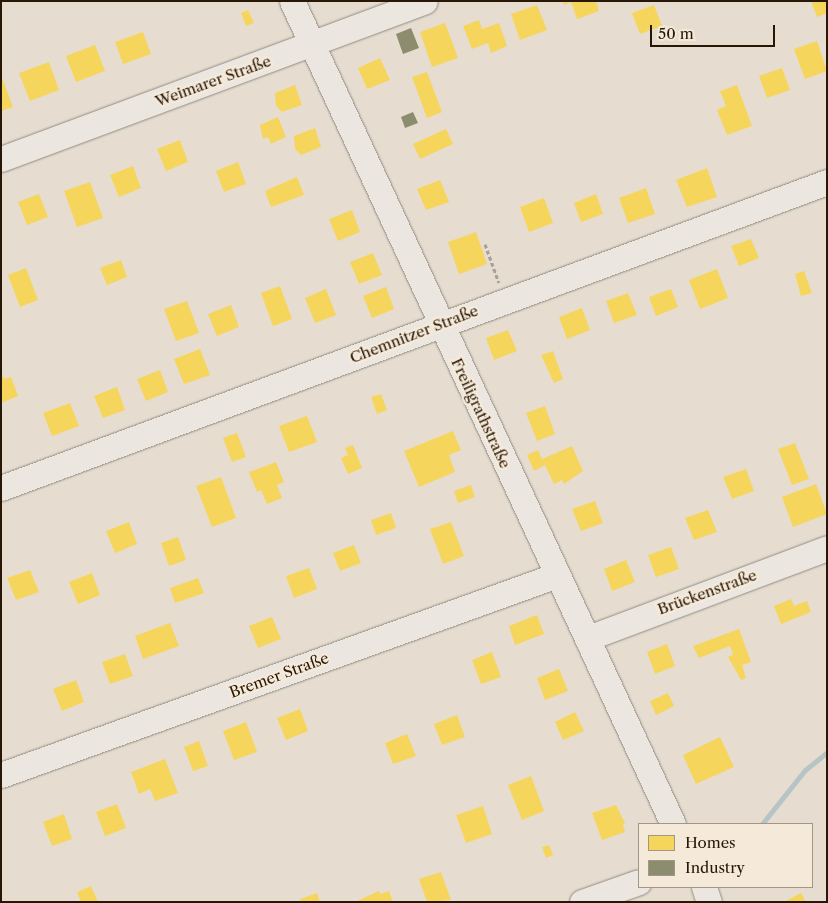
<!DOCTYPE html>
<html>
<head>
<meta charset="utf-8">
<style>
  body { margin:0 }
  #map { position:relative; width:828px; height:903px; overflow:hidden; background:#e6ddd0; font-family:"Libre Caslon Text",serif }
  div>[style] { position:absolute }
  .homes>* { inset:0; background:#f6d55c }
  .industry>* { inset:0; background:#8c8c6e }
  .stream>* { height:5px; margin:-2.5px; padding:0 2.5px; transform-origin:2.5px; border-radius:2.5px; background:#b6c4c6 }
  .path>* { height:3px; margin-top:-1.5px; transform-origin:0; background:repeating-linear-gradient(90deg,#a5a099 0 4px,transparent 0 6.5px) }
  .roads { filter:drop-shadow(0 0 1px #928b81) drop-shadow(0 0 1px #928b81) }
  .minor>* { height:25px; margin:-12.5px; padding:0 12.5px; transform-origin:12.5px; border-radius:12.5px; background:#ebe6e0 }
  span { translate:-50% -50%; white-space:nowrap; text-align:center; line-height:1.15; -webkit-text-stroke:5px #f5eada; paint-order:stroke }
  .street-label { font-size:15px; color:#281705 }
  .frame { position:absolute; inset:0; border:2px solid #281705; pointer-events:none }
  .legend { position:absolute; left:638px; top:823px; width:175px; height:65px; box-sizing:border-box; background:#f5eada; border:1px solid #a39685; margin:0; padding:6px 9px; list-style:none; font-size:15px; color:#281705 }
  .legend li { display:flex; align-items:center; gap:10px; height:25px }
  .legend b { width:25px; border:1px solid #a39685 }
  .scale { position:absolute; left:650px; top:25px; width:125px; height:22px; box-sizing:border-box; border:2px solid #281705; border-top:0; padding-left:6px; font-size:15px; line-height:18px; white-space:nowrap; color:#281705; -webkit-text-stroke:4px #f5eada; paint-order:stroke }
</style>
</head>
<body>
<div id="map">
  <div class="homes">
    <i style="clip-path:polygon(562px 1px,596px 1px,599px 11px,577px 19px,571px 2px,564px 5px)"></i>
    <i style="clip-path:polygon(811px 1px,827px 1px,827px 13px,817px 17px)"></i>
    <i style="clip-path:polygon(537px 5px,547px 30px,520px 40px,511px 14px)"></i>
    <i style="clip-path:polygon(654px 5px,662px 26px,640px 34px,632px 13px)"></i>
    <i style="clip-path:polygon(248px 10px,254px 23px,246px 26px,241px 13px)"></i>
    <i style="clip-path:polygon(479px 20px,482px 29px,499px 23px,507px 46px,491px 53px,488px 43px,472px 49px,463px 26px)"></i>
    <i style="clip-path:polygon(445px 23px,458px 58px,432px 67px,420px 32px)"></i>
    <i style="clip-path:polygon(143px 32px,151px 54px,123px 64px,115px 42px)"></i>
    <i style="clip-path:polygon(817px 41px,827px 71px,805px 79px,794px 49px)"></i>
    <i style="clip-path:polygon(95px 45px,105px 71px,76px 82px,66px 56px)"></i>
    <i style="clip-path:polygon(380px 58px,390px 80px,367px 89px,358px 68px)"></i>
    <i style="clip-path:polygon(49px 62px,59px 90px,30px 101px,19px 73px)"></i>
    <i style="clip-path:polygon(782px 68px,790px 90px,767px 98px,759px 76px)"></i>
    <i style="clip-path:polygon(427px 72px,442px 112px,427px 118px,412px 77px)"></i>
    <i style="clip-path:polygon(1px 75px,13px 107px,1px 111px)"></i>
    <i style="clip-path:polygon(295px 85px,302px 105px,282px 112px,276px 106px,275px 93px)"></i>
    <i style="clip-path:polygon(737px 85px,752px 126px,727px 135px,717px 110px,726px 106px,720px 91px)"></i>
    <i style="clip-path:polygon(278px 117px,286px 137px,271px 144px,268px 137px,263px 139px,260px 125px)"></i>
    <i style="clip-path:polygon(315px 128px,321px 147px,301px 155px,295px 149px,294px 136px)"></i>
    <i style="clip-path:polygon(446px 129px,453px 144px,420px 159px,413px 144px)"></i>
    <i style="clip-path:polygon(180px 140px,188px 162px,166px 171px,157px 149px)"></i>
    <i style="clip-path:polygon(238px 162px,246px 184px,224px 192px,216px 171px)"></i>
    <i style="clip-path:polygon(133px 166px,141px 188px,119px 197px,110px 175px)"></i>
    <i style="clip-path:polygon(707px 168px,717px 197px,687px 207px,676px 180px)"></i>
    <i style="clip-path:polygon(297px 177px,304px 195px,271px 207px,265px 191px)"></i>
    <i style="clip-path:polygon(440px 180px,449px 202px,426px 210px,417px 189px)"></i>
    <i style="clip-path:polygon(90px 182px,103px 218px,77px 227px,64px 191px)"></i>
    <i style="clip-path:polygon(646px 188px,655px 214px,628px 223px,619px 198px)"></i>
    <i style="clip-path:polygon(39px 194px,48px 217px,27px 225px,18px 202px)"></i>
    <i style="clip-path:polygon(596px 194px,603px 214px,581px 222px,574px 203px)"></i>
    <i style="clip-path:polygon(544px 198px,553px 223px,529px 232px,520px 207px)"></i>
    <i style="clip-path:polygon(352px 210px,360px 232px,338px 241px,329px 219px)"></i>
    <i style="clip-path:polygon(476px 232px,487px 264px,459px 274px,448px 242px)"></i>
    <i style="clip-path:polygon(751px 239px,759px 258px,739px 266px,731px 246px)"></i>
    <i style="clip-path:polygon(373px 253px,382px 275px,359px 284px,350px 262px)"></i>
    <i style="clip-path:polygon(121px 260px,127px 277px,107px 285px,100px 268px)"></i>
    <i style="clip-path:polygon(26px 268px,38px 300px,20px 307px,8px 275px)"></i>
    <i style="clip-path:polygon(717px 269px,728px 298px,700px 309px,689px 280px)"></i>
    <i style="clip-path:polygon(804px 271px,812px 293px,801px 296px,795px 274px)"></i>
    <i style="clip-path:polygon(280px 286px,292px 319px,273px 326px,261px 293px)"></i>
    <i style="clip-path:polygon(386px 287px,394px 309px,372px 318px,363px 296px)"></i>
    <i style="clip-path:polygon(326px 289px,336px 315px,315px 323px,305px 298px)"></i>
    <i style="clip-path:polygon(671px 289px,678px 307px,656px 316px,649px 297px)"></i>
    <i style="clip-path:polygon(628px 293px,637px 315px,614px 323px,606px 301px)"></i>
    <i style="clip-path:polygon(187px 301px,199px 333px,176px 341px,164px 309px)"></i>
    <i style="clip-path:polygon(231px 305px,239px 327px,217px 336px,208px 314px)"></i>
    <i style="clip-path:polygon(582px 308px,590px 330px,567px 339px,559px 317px)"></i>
    <i style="clip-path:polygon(508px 330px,517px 351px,494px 360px,486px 338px)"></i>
    <i style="clip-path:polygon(200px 349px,210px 375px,184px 384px,174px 359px)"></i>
    <i style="clip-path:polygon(553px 351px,563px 379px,554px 383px,541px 355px)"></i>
    <i style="clip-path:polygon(160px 370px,168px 392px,146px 401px,137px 379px)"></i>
    <i style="clip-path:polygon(1px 373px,4px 379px,11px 377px,18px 396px,1px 403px)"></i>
    <i style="clip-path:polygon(117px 387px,125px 410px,103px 418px,94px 396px)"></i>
    <i style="clip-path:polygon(381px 394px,387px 410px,377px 414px,371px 397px)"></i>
    <i style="clip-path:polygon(70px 403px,79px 426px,52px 436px,43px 413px)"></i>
    <i style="clip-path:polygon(545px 406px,555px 434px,537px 441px,526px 413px)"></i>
    <i style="clip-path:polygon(307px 416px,317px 442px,289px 452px,279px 426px)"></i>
    <i style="clip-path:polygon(453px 431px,461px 450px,449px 455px,455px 472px,419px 487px,404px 451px)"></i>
    <i style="clip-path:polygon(237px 433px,246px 457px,232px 462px,223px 438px)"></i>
    <i style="clip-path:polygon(795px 443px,809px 479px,792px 485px,778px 449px)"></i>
    <i style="clip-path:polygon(353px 445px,362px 468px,348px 474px,341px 458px,348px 455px,345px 448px)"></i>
    <i style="clip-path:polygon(572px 446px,583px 471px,564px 484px,562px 480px,554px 484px,545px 465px,534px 471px,527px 455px,538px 450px,542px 459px)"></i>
    <i style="clip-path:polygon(276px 462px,284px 482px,277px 485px,282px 498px,267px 504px,261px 490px,257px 492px,249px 472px)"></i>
    <i style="clip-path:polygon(746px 469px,754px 491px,732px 499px,723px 477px)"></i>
    <i style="clip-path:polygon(221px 477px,236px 518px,212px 527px,196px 486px)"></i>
    <i style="clip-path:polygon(816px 484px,827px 514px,793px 527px,782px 497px)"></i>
    <i style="clip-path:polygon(471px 485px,475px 497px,458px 503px,454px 491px)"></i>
    <i style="clip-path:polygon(595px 501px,603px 523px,581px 531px,572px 509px)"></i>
    <i style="clip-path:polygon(708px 510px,717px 532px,694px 540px,685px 518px)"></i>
    <i style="clip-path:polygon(391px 513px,396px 528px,376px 535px,371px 520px)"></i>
    <i style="clip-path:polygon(129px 522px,137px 544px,115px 553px,106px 531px)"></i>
    <i style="clip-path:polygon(451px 522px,464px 556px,443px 564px,430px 529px)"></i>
    <i style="clip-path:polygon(178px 537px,186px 560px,169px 566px,161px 543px)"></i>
    <i style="clip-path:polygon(354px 545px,361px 563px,340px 571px,333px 553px)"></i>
    <i style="clip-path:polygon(671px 547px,679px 569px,656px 577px,648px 555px)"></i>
    <i style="clip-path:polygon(626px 560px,635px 582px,612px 591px,604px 569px)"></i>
    <i style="clip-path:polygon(309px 568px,317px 589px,294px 598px,286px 576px)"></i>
    <i style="clip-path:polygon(30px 570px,39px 592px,16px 600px,7px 578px)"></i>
    <i style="clip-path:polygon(92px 573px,100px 595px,78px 604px,69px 582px)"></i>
    <i style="clip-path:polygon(198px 578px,204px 593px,175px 603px,170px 588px)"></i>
    <i style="clip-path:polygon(791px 599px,794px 606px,807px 601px,811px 612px,781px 624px,774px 606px)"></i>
    <i style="clip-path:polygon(537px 615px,544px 634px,515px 645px,509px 626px)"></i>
    <i style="clip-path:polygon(272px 617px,281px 639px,258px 648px,249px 626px)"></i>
    <i style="clip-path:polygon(170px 623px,179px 646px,143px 659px,135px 636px)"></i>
    <i style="clip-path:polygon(739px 629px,751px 662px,742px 665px,746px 678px,741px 680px,728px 657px,733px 655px,730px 646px,699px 658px,693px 646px)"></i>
    <i style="clip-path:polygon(667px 644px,675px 666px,655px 674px,647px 652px)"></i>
    <i style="clip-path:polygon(492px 652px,501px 677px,481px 684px,472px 660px)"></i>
    <i style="clip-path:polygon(125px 654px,133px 676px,110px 684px,102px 662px)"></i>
    <i style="clip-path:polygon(559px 669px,568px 691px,545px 700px,537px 678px)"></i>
    <i style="clip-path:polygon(76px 680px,84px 702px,62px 711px,53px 689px)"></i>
    <i style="clip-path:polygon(668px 693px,674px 706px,656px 715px,650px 701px)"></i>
    <i style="clip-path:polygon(300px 709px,308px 731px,286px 740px,277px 718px)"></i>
    <i style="clip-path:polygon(575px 712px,584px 731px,563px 740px,555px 722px)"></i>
    <i style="clip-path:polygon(457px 715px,465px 737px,442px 745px,434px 724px)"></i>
    <i style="clip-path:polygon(246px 722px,257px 752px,234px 760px,223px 731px)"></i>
    <i style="clip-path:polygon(407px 734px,416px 756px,393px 764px,385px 743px)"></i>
    <i style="clip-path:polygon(720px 737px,734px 767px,696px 784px,683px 755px)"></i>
    <i style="clip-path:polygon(199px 741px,208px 766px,193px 771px,184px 747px)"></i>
    <i style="clip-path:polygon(165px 759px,178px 793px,155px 801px,150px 789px,139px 794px,131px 772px)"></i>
    <i style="clip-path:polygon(531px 776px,544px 811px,522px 820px,508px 785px)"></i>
    <i style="clip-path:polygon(117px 804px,126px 828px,105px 836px,96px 812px)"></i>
    <i style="clip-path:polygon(616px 805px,625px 823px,623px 825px,625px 832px,602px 840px,592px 813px)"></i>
    <i style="clip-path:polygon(483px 806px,492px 834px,466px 843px,456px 815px)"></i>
    <i style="clip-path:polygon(64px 814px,72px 839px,52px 846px,43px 822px)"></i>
    <i style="clip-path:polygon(549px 845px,553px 855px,546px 858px,542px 847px)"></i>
    <i style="clip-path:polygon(441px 872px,451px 900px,427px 902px,419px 879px)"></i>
    <i style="clip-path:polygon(91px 886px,98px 902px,81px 902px,77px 892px)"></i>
    <i style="clip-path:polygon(379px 891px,380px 894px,389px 891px,393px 902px,355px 902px)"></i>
    <i style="clip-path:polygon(317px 893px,320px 902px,301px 902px,300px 899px)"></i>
    <i style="clip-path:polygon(801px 893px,806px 902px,784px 902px)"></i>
  </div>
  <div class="industry">
    <i style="clip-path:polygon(411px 28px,419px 48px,403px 54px,396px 34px)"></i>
    <i style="clip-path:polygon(413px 112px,418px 123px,405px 128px,401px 117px)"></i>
  </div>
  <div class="stream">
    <i style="left:762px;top:824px;width:69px;rotate:-51.5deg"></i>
    <i style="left:805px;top:770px;width:28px;rotate:-39deg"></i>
  </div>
  <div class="path">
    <i style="left:485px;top:244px;width:41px;rotate:70.3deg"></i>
  </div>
  <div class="roads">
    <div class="minor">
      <i style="left:292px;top:1px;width:907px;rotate:65.16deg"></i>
      <i style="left:1px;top:159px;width:452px;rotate:-20.4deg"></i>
      <i style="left:1px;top:488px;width:881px;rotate:-20.33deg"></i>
      <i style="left:588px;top:638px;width:255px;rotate:-20.6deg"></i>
      <i style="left:1px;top:775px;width:591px;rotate:-19.78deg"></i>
      <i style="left:704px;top:887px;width:16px;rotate:72deg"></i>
      <i style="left:582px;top:902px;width:60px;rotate:-19.3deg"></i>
    </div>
  </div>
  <div class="street-label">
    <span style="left:213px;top:81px;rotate:-20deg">Weimarer Straße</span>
    <span style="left:414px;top:334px;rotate:-21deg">Chemnitzer Straße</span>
    <span style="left:481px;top:413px;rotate:65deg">Freiligrathstraße</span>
    <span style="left:707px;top:592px;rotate:-20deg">Brückenstraße</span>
    <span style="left:279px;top:675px;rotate:-20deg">Bremer Straße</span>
  </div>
  <div class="frame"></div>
  <ul class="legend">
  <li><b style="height:14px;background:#f6d55c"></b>Homes</li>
  <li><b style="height:14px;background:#8c8c6e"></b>Industry</li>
  </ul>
  <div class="scale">50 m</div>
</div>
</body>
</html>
